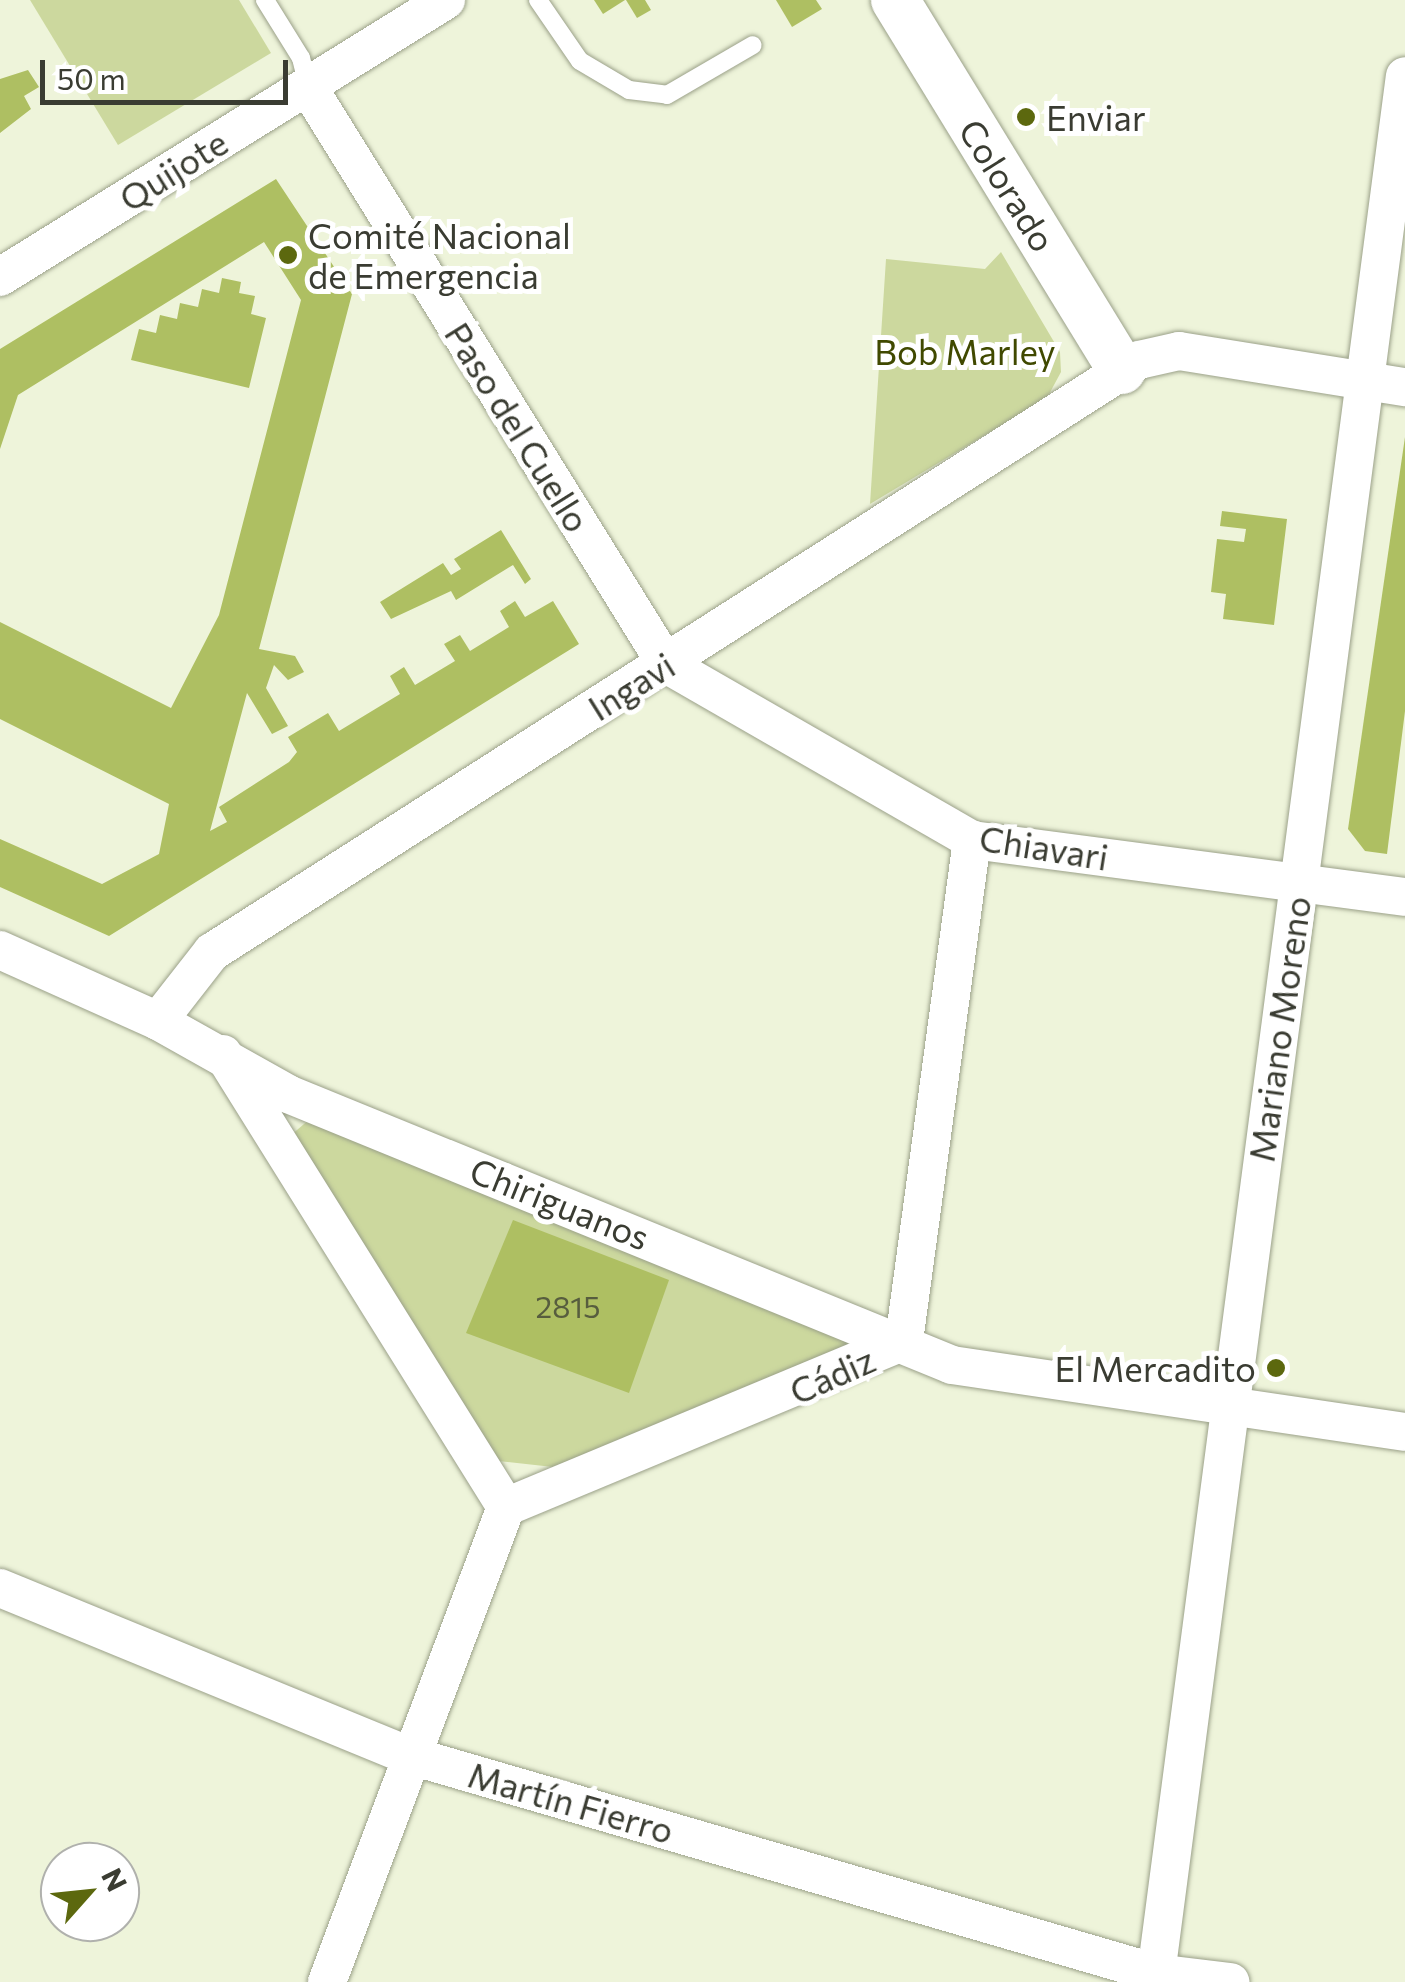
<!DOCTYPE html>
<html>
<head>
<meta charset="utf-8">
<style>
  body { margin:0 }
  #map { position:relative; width:1405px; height:1982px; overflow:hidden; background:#eef4da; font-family:Commissioner,sans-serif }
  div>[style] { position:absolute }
  .green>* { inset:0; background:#ccd89e }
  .building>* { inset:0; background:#aebf62 }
  .roads { filter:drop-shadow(0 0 2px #9ba189) drop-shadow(0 0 2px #9ba189) }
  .service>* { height:18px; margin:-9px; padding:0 9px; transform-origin:9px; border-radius:9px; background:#fff }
  .minor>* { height:38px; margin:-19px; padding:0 19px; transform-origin:19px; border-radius:19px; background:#fff }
  .tertiary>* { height:48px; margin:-24px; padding:0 24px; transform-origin:24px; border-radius:24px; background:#fff }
  .dots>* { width:28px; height:28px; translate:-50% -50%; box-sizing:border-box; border:5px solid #fff; border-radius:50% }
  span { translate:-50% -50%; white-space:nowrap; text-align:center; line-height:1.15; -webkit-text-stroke:10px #fff; paint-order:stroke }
  .number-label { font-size:30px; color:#575d3e }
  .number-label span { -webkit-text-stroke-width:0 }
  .poi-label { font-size:35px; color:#3a3c32 }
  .left { translate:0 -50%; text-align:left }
  .right { translate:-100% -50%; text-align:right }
  .street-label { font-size:35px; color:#3a3c32 }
  .park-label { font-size:35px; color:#404900 }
  .north { position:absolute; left:40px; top:1842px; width:100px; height:100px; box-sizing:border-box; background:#fff; border:2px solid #b0b1ad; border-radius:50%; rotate:63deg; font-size:28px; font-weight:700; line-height:40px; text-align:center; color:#3a3c32 }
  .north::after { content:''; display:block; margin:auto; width:35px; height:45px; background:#5c680e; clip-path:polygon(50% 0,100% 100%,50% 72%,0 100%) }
  .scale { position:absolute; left:40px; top:60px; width:248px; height:45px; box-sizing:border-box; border:5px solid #3a3c32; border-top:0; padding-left:12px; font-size:30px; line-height:35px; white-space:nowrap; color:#3a3c32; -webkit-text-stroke:8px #fff; paint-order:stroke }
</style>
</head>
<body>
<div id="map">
  <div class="green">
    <i style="clip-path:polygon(30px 0,239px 0,271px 53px,118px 145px)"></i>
    <i style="clip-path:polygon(1001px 252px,1060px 352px,1061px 372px,1047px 398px,870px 504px,886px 259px,985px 269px)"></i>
    <i style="clip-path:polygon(311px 1118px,853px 1338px,847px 1353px,553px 1467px,498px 1461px,290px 1136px)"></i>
  </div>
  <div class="building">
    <i style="clip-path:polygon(594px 0,625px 0,603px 14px)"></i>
    <i style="clip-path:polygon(626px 0,645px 0,651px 10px,637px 18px)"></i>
    <i style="clip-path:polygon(776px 0,816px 0,822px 9px,792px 27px)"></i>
    <i style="clip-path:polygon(28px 70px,39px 87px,24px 96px,31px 109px,0 133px,0 79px)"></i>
    <i style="clip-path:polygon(276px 179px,352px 294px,259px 649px,295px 656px,304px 672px,288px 680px,274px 665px,266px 688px,288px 726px,272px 734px,247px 693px,210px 831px,227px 822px,219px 807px,289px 762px,297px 752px,288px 737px,328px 713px,339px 731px,400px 694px,390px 676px,404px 667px,415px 685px,455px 661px,444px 644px,460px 635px,470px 651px,509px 627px,500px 611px,515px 601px,525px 617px,553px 601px,579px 644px,109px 936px,0 887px,0 839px,102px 884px,159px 854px,169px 804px,0 719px,0 622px,171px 708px,219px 615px,301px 300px,264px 242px,18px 395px,0 449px,0 349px)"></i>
    <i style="clip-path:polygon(222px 278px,241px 282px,239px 293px,255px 296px,251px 314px,266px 318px,249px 388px,131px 360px,139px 329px,156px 333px,160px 315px,177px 319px,180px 303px,198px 307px,202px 289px,219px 293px)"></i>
    <i style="clip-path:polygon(1405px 437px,1405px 711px,1387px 854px,1365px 851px,1348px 829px)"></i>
    <i style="clip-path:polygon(1222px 511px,1287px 519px,1274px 625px,1223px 619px,1226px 594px,1211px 592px,1217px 539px,1244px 542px,1246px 529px,1220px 526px)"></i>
    <i style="clip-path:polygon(501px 530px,531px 579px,525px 584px,513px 565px,456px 600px,451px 591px,391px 619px,380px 602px,443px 563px,451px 575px,461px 569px,454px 559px)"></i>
    <i style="clip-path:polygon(513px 1220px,669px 1280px,629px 1393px,466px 1333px)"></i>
  </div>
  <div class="roads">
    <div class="service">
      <i style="left:265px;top:0;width:68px;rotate:58.2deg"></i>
      <i style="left:301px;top:58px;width:30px;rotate:76deg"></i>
      <i style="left:538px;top:0;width:74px;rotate:55.5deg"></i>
      <i style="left:580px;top:61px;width:57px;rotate:30.6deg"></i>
      <i style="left:629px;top:90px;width:38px;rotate:7deg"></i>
      <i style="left:667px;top:95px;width:99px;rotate:-30.2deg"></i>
    </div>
    <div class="minor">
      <i style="left:308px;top:87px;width:679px;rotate:58.18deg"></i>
      <i style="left:666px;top:664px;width:353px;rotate:29.9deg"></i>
      <i style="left:972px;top:840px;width:437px;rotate:7.5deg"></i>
      <i style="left:0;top:277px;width:525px;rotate:-31.84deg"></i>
      <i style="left:0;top:950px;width:173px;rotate:24.2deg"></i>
      <i style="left:158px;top:1021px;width:149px;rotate:29.3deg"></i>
      <i style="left:288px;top:1094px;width:717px;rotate:22.2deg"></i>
      <i style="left:952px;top:1365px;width:458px;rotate:8.4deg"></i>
      <i style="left:158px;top:1021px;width:88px;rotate:-52deg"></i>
      <i style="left:212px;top:952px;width:1100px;rotate:-32.56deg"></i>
      <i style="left:1139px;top:360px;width:41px;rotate:-12.7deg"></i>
      <i style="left:1179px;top:351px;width:229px;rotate:9.1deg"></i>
      <i style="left:223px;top:1054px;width:534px;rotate:58.01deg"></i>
      <i style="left:904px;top:1341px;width:506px;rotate:-82.27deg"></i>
      <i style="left:506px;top:1507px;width:431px;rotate:-22.6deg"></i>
      <i style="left:0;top:1588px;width:441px;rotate:22.3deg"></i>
      <i style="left:408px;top:1755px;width:779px;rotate:16.25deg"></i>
      <i style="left:1156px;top:1973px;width:75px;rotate:6.9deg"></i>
      <i style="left:327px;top:1982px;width:508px;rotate:-69.35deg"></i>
      <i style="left:1155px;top:1982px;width:1922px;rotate:-82.53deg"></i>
    </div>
    <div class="tertiary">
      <i style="left:895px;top:0;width:434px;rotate:58.5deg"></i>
    </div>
  </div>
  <div class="dots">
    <i style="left:1026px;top:117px;background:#5c680e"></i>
    <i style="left:288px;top:255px;background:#5c680e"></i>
    <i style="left:1276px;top:1368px;background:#5c680e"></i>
  </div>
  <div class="number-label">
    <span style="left:568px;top:1306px">2815</span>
  </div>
  <div class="poi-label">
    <span class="left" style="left:1046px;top:117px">Enviar</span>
    <span class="left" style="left:308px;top:255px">Comité Nacional<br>de Emergencia</span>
    <span class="right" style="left:1256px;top:1368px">El Mercadito</span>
  </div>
  <div class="street-label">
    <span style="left:173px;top:170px;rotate:-32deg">Quijote</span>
    <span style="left:1008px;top:185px;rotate:58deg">Colorado</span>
    <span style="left:518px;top:427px;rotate:58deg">Paso del Cuello</span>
    <span style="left:631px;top:686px;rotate:-32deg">Ingavi</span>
    <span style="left:1044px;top:847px;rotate:9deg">Chiavari</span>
    <span style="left:1279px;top:1029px;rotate:-82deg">Mariano Moreno</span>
    <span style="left:560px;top:1203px;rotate:22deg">Chiriguanos</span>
    <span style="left:832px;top:1375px;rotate:-24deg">Cádiz</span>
    <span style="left:571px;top:1802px;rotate:16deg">Martín Fierro</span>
  </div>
  <div class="park-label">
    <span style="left:965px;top:351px">Bob Marley</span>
  </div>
  <div class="north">N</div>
  <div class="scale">50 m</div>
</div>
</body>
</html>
